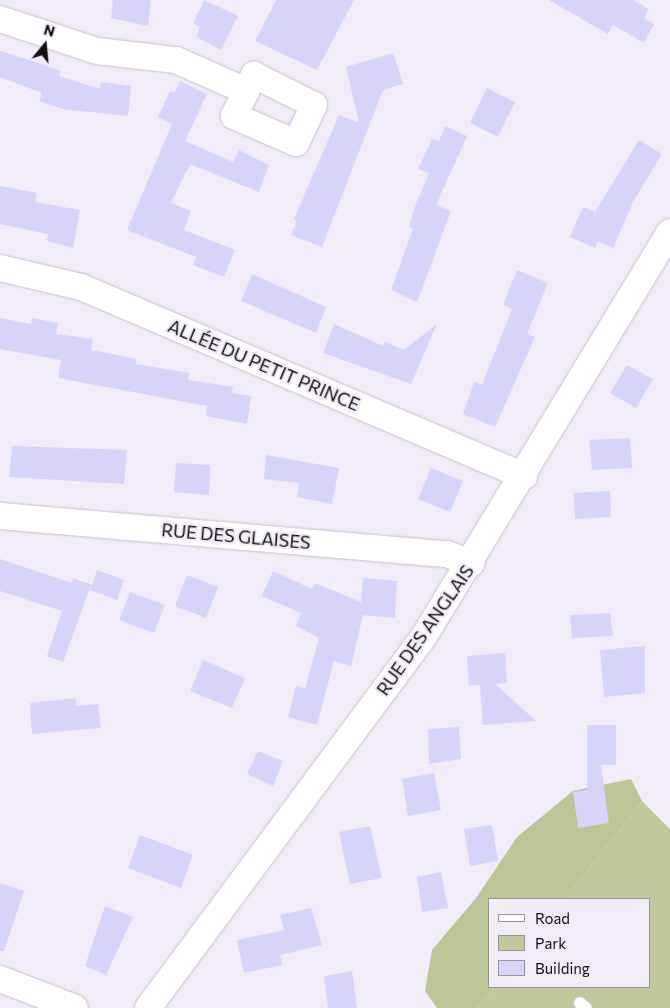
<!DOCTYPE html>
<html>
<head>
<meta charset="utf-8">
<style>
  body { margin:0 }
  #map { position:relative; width:670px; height:1008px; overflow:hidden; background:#f2ebf8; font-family:Commissioner,sans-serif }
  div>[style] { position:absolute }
  .green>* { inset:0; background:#c0c89c }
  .forest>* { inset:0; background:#bcc594 }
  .building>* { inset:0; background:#d7d4fa }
  .roads { filter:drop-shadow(0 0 1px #c7c1cd) drop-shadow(0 0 1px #c7c1cd) }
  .service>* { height:12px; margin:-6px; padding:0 6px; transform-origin:6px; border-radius:6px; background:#fff }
  .minor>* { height:26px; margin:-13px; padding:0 13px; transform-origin:13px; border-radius:13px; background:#fff }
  span { translate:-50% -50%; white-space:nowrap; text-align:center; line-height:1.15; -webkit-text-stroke:4.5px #f2ebf8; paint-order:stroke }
  .street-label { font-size:18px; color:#110f13 }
  .legend { position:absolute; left:488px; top:898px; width:162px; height:90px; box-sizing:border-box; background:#f2ebf8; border:1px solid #98939c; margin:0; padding:6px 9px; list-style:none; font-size:15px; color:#110f13 }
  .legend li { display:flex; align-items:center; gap:10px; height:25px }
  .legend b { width:25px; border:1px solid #98939c }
  .north { position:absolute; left:20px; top:20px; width:50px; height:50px; -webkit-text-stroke:4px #f2ebf8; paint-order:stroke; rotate:17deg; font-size:14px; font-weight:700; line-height:20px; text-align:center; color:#110f13 }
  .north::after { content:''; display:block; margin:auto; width:18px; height:22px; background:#110f13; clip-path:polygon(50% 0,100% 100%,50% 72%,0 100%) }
</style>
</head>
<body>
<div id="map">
  <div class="green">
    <i style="clip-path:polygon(642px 801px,670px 829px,670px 1008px,477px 1008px,494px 987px,649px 987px,649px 899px,564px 899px)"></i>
  </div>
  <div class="forest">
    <i style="clip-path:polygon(631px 779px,642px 801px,564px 899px,489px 899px,489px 987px,494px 987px,477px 1008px,437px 1008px,425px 991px,432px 950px,476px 898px,517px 837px,573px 791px)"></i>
  </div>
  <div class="building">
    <i style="clip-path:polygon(113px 0,151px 0,148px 26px,111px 18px)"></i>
    <i style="clip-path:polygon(204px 0,238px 16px,221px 50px,196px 37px,200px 27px,193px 23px)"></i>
    <i style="clip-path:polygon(276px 0,354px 0,317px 70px,255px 41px)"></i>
    <i style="clip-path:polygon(549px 0,633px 0,649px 9px,644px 18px,654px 24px,644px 43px,613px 25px,608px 34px)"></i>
    <i style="clip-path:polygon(0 51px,39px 63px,61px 71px,59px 76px,100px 89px,101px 82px,131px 86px,128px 116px,62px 109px,39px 101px,42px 93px,0 77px)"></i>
    <i style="clip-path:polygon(393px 53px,403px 84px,383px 90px,322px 247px,291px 235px,297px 221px,294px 219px,339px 115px,359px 123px,346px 67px)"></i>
    <i style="clip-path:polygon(180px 81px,207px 94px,185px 141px,233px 162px,239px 150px,269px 165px,259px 192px,190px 164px,171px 203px,191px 211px,184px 230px,235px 250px,224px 277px,193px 265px,196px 257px,127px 230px,172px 124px,158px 117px,170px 91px,175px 92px)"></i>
    <i style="clip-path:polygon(487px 88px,515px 102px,498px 137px,470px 123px)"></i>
    <i style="clip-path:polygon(445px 126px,467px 136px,436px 205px,451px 211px,417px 302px,391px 290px,413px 229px,409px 227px,414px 209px,429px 173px,418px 169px,432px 139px,439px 141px)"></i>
    <i style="clip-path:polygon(639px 140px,662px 154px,633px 202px,613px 248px,598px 241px,595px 248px,570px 237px,583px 207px,595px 212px)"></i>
    <i style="clip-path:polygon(0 186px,37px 193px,35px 202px,80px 210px,73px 248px,47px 241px,48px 234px,0 224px)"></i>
    <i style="clip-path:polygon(517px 270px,548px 283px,527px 334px,535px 337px,495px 427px,463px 414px,474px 382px,482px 385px,512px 309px,503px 305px)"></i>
    <i style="clip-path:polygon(252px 274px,326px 307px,316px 333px,241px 301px)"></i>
    <i style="clip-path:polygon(0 318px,31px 324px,32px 318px,58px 323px,56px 334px,93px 339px,91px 350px,137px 359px,136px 364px,189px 373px,188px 380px,233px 387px,232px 393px,251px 396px,247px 424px,206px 416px,207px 406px,58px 378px,61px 360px,0 349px)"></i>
    <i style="clip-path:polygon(334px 324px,383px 346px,385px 342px,404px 350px,437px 324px,411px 384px,323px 353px)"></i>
    <i style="clip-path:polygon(627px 365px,653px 379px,636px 408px,610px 393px)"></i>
    <i style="clip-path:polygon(630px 438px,632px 468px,592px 470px,589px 440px)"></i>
    <i style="clip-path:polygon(12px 446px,127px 450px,124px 484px,9px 477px)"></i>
    <i style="clip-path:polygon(266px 455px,339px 468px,332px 504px,297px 497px,299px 483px,264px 479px)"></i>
    <i style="clip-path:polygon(176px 463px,210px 465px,209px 495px,174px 492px)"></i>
    <i style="clip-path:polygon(431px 468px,463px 481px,450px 512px,418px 499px)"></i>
    <i style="clip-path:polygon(610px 491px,611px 517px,575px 519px,574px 493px)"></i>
    <i style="clip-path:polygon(0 559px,72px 583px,73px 578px,92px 585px,97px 570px,124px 580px,117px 600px,90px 590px,91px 585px,63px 662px,47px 656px,62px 611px,0 591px)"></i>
    <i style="clip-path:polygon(273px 571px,312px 589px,315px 583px,361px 602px,363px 578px,397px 581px,395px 618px,363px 615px,351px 666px,334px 661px,317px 725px,288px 717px,296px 686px,305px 689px,319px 638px,296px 626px,301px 613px,262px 596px)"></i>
    <i style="clip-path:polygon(187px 575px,218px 587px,206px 618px,175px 606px)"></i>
    <i style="clip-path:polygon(130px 592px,165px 605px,154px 633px,119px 620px)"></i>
    <i style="clip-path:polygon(610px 613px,613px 636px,572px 638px,570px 615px)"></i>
    <i style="clip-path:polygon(645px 646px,645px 693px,604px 697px,600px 650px)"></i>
    <i style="clip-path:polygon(505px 653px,507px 683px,495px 684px,536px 721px,483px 725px,480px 685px,469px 686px,467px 656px)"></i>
    <i style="clip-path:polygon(203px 660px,245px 678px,232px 708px,190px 691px)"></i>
    <i style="clip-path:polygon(76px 698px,76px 706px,98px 704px,101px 728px,32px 734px,30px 703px)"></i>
    <i style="clip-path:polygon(587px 725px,616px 725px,616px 765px,601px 765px,609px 823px,578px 828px,573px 792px,587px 790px)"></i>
    <i style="clip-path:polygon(459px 727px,461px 759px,429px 764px,428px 729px)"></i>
    <i style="clip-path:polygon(258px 751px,283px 761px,273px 786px,247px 774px)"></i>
    <i style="clip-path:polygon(434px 773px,441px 810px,408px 816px,402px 779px)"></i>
    <i style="clip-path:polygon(492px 825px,498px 861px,470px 866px,464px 829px)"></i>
    <i style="clip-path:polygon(370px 826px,382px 878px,350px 884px,339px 832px)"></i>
    <i style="clip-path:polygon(140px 835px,193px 855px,181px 888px,128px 868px)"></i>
    <i style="clip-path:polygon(441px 872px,448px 908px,422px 912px,417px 877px)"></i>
    <i style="clip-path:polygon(0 883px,24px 891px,4px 951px,0 951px)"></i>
    <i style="clip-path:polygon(105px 906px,133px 917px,106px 975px,85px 966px)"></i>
    <i style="clip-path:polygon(311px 908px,322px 945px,280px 955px,282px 965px,244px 973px,237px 940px,284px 930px,280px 915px)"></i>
    <i style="clip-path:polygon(352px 971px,357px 1008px,328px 1008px,324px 976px)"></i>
  </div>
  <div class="roads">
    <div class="service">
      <i style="left:580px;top:1003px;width:8px;rotate:40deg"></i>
    </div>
    <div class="minor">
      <i style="left:0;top:19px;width:102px;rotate:18.3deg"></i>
      <i style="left:97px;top:51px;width:80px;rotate:6.5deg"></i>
      <i style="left:176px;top:60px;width:77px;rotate:23.9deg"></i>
      <i style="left:254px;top:75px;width:67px;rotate:26.6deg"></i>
      <i style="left:314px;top:105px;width:42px;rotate:115.3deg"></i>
      <i style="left:296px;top:143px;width:68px;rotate:-156.5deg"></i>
      <i style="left:234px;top:116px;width:46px;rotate:-64deg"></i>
      <i style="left:0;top:268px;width:83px;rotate:13.2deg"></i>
      <i style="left:81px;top:287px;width:482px;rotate:23.1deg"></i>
      <i style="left:0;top:516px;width:449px;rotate:4.9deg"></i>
      <i style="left:447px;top:554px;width:26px;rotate:21deg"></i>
      <i style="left:0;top:979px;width:80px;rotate:21.1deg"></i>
      <i style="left:148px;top:1008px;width:461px;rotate:-53.4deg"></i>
      <i style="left:423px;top:638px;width:475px;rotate:-58.7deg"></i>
    </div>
  </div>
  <div class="street-label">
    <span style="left:264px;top:365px;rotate:23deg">ALLÉE DU PETIT PRINCE</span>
    <span style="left:236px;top:536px;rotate:5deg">RUE DES GLAISES</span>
    <span style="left:425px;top:630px;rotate:-55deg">RUE DES ANGLAIS</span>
  </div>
  <ul class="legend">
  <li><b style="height:6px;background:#fff"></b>Road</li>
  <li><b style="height:14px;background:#c0c89c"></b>Park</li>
  <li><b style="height:14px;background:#d7d4fa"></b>Building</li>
  </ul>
  <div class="north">N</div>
</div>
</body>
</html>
